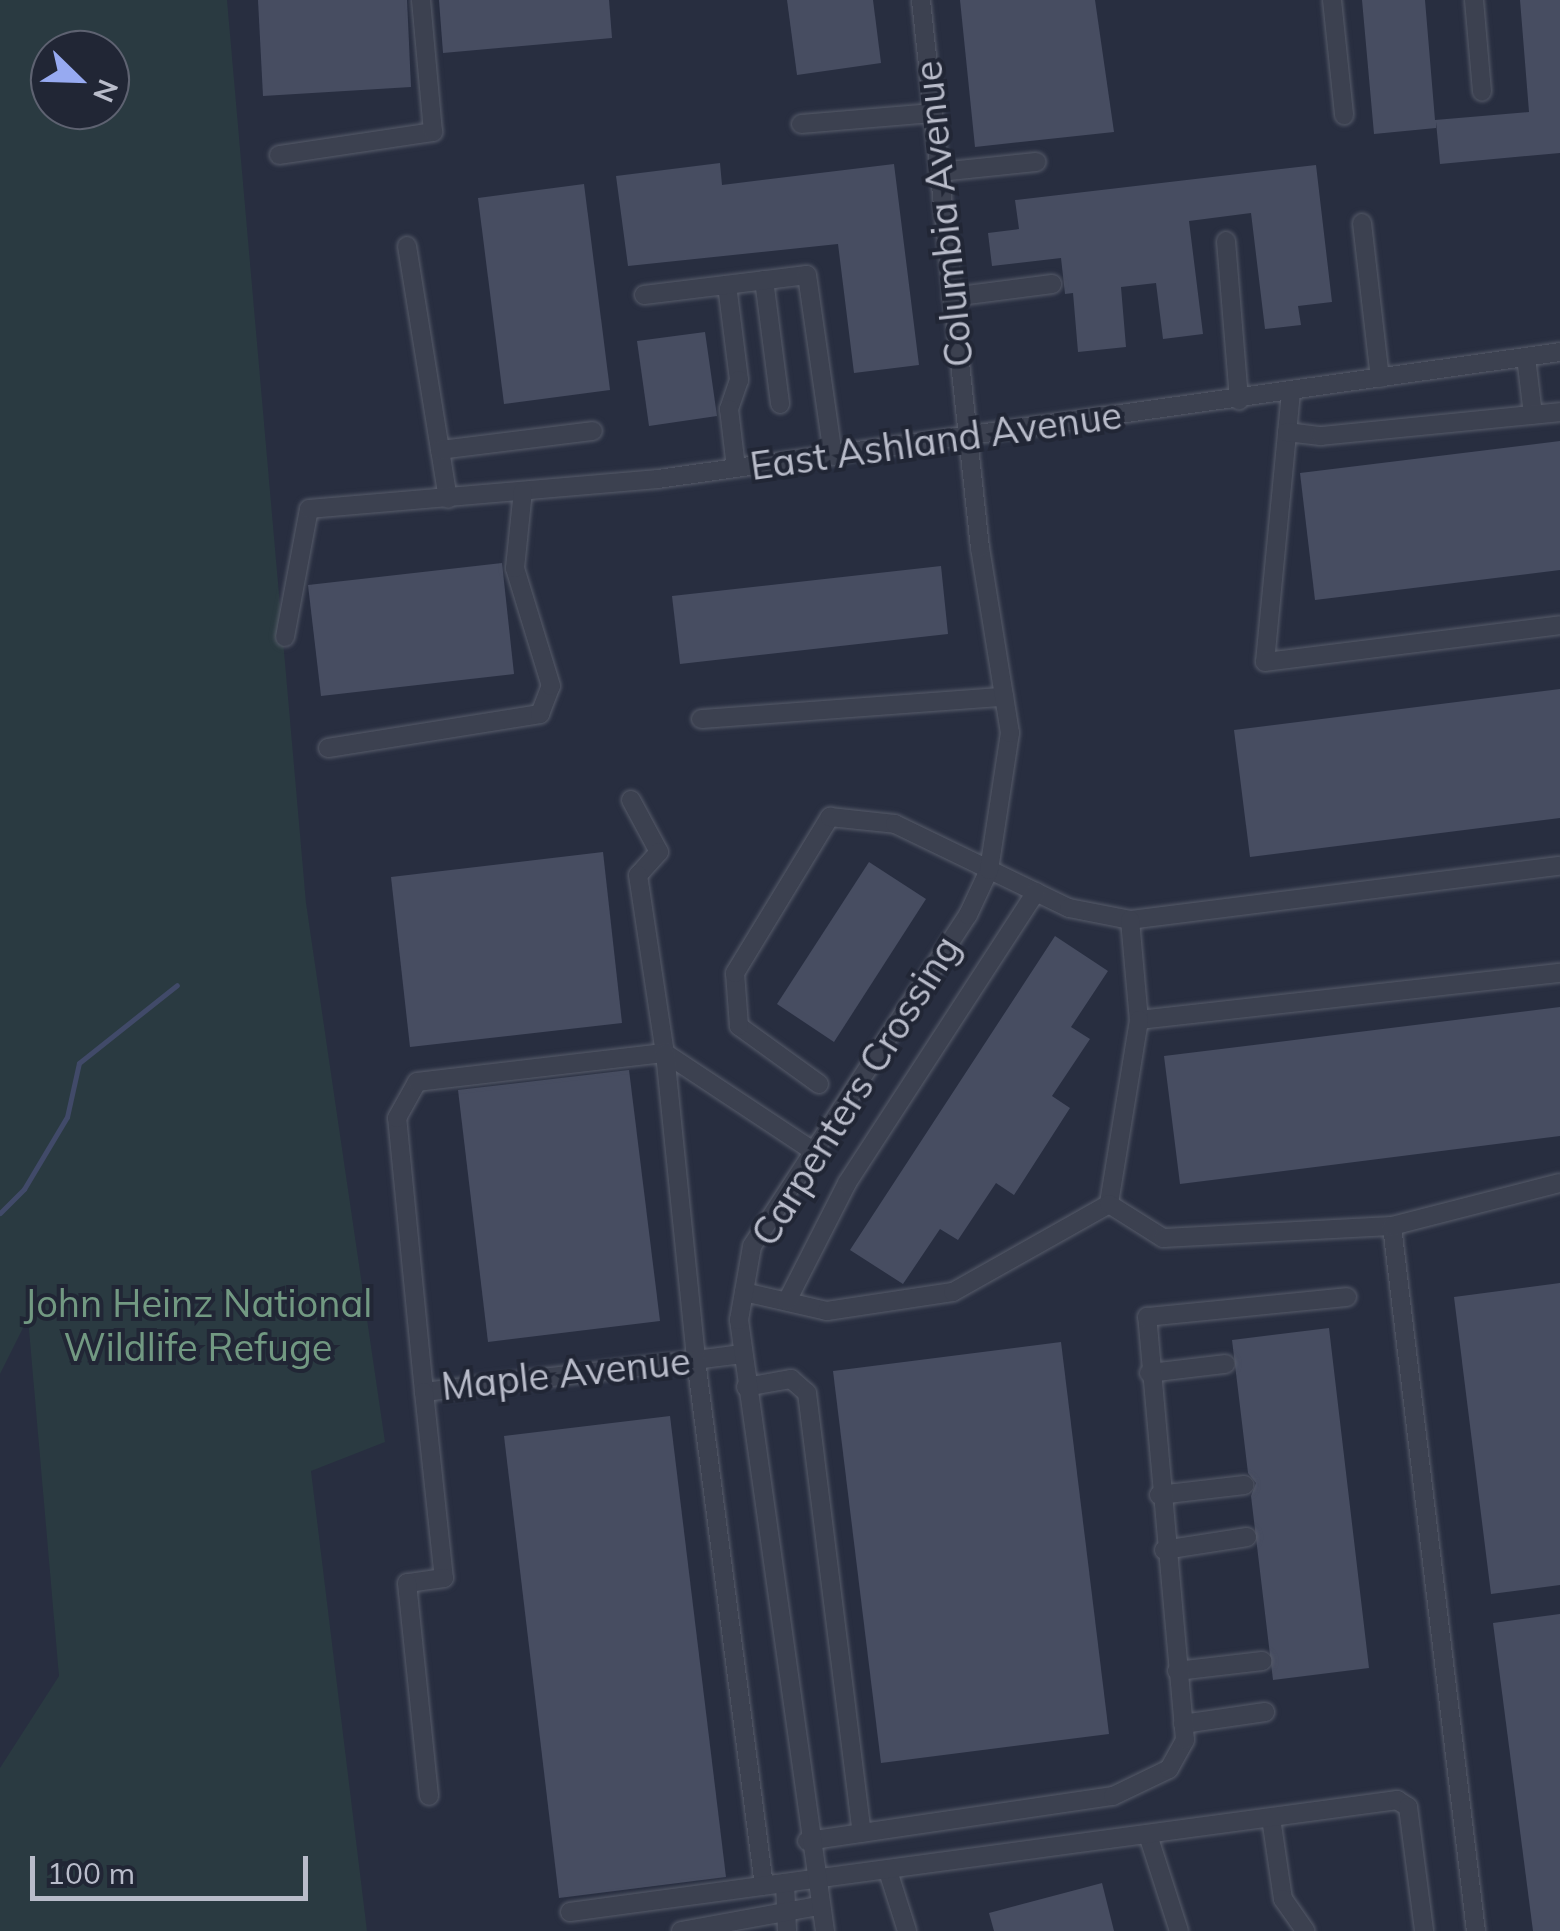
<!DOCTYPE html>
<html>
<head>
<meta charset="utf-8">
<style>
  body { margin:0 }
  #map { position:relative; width:1560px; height:1931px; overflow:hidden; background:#282e40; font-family:Mulish,sans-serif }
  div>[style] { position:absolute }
  .green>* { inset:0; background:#2a3a41 }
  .stream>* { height:5px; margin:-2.5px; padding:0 2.5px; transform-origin:2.5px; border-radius:2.5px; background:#414a69 }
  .building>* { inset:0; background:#474d61 }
  .roads { filter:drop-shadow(0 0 2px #575c6a) drop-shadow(0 0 2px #575c6a) }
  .minor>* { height:18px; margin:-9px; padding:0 9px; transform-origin:9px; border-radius:9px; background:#3c4150 }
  span { translate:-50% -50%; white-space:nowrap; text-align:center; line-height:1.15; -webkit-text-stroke:8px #212635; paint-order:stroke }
  .street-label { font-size:38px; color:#b9bcca }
  .park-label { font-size:38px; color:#729982 }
  .north { position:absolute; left:30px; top:30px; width:100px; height:100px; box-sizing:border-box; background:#212635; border:2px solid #5e6271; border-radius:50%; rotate:113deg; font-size:28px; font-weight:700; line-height:40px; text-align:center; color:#b9bcca }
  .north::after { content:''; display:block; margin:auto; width:35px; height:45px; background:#97aaf1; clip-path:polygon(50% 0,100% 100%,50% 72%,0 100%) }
  .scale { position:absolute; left:30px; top:1856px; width:278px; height:45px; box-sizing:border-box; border:5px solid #b9bcca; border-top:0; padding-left:12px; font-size:30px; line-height:35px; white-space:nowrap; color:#b9bcca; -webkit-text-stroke:8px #212635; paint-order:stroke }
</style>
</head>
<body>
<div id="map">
  <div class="green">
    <i style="clip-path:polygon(evenodd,0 0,227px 0,306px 903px,385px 1442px,311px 1471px,367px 1931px,0 1931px,0 1768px,59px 1676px,28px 1318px,0 1374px,0 0,50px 50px,110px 50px,110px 110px,50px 110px,50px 50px)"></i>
  </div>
  <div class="stream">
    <i style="left:0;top:1213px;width:34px;rotate:-45deg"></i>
    <i style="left:24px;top:1189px;width:84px;rotate:-59.2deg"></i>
    <i style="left:67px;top:1117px;width:55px;rotate:-77.5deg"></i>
    <i style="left:79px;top:1063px;width:125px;rotate:-38.5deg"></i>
  </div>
  <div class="building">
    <i style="clip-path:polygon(258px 0,407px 0,411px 87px,263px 96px)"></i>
    <i style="clip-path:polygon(439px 0,609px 0,612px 38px,443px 53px)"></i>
    <i style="clip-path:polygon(787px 0,873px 0,881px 63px,797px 75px)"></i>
    <i style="clip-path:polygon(960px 0,1095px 0,1114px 132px,975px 147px)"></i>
    <i style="clip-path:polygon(1362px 0,1425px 0,1435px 120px,1529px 112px,1520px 0,1560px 0,1560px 153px,1440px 164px,1436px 122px,1436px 128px,1374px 134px)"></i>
    <i style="clip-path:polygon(720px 163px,722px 185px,894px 164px,919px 365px,854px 373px,838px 244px,628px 266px,616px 176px)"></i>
    <i style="clip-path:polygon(1316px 165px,1332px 302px,1298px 306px,1301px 325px,1265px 329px,1251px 213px,1189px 221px,1203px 334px,1163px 339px,1156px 283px,1121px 287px,1126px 347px,1078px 352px,1073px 293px,1065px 294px,1061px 258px,992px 266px,988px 233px,1019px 229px,1015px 200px)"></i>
    <i style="clip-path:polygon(584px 184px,610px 390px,504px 404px,478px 198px)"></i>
    <i style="clip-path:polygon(705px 332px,717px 416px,649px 426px,637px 341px)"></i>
    <i style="clip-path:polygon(1560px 441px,1560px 570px,1315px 600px,1300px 473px)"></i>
    <i style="clip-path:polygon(502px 563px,514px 674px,321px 696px,308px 585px)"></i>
    <i style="clip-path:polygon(941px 566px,948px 634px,680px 664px,672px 596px)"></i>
    <i style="clip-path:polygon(1560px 689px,1560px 818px,1250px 857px,1234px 730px)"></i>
    <i style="clip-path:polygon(603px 852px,622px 1023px,410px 1047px,391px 877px)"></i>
    <i style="clip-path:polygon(869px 862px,926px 899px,834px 1042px,777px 1004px)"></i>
    <i style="clip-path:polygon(1055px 936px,1108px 971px,1071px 1027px,1090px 1039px,1052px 1096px,1070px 1108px,1014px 1195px,996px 1183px,958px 1240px,940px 1229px,903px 1284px,850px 1250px)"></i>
    <i style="clip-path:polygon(1560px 1007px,1560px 1136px,1180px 1184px,1164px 1056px)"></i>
    <i style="clip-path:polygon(629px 1070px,660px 1321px,488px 1342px,458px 1090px)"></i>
    <i style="clip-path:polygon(1560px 1283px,1560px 1585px,1491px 1594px,1454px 1297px)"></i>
    <i style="clip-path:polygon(1329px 1328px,1369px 1668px,1273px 1680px,1251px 1496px,1256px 1483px,1248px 1473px,1232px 1340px)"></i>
    <i style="clip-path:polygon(1061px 1342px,1109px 1734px,881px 1763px,833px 1371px)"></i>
    <i style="clip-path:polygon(670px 1416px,726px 1877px,559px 1898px,504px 1436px)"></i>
    <i style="clip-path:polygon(1560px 1614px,1560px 1931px,1533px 1931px,1493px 1623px)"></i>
    <i style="clip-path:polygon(1102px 1883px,1114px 1931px,994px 1931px,989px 1913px)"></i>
  </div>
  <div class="roads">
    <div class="minor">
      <i style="left:1332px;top:0;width:116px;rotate:84deg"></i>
      <i style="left:1474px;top:0;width:92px;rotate:85deg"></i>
      <i style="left:801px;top:124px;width:132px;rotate:-4.8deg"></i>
      <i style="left:279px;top:155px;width:156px;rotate:-8.5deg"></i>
      <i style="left:433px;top:132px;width:133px;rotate:-95.2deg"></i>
      <i style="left:939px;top:172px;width:98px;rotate:-5.9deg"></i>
      <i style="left:1362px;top:223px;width:156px;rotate:83.4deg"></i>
      <i style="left:1226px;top:241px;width:160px;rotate:85.3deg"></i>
      <i style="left:407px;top:246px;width:256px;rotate:80.8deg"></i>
      <i style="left:764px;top:280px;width:125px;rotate:82.6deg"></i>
      <i style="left:727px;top:285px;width:96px;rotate:82.8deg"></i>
      <i style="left:739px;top:380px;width:31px;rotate:109deg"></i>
      <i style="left:729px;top:409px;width:59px;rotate:83.2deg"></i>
      <i style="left:644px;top:295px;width:164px;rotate:-7deg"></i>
      <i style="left:807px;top:275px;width:183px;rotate:81.8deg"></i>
      <i style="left:952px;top:297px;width:101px;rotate:-7.4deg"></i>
      <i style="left:1526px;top:357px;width:58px;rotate:83.1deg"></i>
      <i style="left:1291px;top:392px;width:271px;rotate:95.5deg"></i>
      <i style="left:1265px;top:662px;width:297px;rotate:-7.1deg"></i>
      <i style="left:1287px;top:432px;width:34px;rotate:7deg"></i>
      <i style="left:1321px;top:436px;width:240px;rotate:-5.7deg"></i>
      <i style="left:440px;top:450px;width:154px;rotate:-7.1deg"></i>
      <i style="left:285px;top:637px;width:130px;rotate:-79.4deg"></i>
      <i style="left:309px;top:509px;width:350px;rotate:-4.9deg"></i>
      <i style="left:658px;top:479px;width:911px;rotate:-8.01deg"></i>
      <i style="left:701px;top:719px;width:304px;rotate:-4.2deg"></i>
      <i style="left:328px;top:748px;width:215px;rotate:-9.1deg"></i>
      <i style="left:540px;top:714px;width:30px;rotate:-69deg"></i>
      <i style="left:551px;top:686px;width:123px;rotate:-107deg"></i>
      <i style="left:515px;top:568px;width:77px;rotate:-84.1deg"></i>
      <i style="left:631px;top:800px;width:59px;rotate:61.7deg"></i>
      <i style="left:659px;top:852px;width:31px;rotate:132deg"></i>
      <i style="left:638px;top:875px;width:180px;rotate:81.4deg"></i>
      <i style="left:665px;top:1053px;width:178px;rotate:33.5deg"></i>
      <i style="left:1130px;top:920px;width:433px;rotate:-7.2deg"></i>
      <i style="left:1139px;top:1020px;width:424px;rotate:-6.4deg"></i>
      <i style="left:819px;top:1084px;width:99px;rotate:-144.1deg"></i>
      <i style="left:739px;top:1026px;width:53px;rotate:-94.3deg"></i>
      <i style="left:735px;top:973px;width:183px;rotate:-58.7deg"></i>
      <i style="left:830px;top:817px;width:65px;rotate:6.1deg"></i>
      <i style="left:895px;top:824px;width:193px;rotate:25.8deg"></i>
      <i style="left:1069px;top:908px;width:62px;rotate:11.1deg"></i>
      <i style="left:1130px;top:920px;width:100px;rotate:84.9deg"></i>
      <i style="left:1139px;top:1020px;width:186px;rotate:99.3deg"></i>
      <i style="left:1392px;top:1226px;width:710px;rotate:83.21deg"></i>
      <i style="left:744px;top:1292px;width:85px;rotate:12.9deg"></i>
      <i style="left:827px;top:1311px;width:127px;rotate:-8.6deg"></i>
      <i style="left:953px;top:1292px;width:179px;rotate:-29.4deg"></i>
      <i style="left:1109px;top:1204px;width:64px;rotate:32.2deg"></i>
      <i style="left:1163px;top:1238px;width:229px;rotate:-3deg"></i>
      <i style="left:1392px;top:1226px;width:173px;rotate:-14.4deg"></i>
      <i style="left:787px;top:1301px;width:132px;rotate:-63deg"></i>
      <i style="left:847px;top:1183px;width:347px;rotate:-57deg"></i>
      <i style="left:742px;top:1354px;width:46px;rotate:172.6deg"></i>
      <i style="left:696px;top:1360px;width:274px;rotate:173.3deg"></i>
      <i style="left:424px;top:1392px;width:275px;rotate:-95.6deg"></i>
      <i style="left:397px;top:1118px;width:41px;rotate:-60.9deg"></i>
      <i style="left:417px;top:1082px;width:250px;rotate:-6.7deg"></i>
      <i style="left:665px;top:1053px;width:309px;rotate:84.2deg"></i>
      <i style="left:696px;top:1360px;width:530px;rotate:82.63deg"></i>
      <i style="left:1149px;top:1373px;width:77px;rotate:-6.8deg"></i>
      <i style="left:746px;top:1387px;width:46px;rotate:-10.1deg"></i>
      <i style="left:791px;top:1379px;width:21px;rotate:41deg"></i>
      <i style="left:807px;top:1393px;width:443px;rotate:82.9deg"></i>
      <i style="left:424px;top:1392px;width:187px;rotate:83.9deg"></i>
      <i style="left:444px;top:1578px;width:37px;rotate:172deg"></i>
      <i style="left:407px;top:1583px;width:214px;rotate:84.1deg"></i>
      <i style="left:1159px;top:1495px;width:86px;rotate:-6.7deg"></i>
      <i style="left:1164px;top:1550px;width:84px;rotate:-8.9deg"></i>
      <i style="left:1177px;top:1671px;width:86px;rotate:-6.7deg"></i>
      <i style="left:1183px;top:1724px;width:83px;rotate:-8.3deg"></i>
      <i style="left:1271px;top:1818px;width:82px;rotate:81.6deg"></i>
      <i style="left:1283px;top:1899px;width:39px;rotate:55deg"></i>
      <i style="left:1148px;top:1835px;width:101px;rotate:72.1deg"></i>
      <i style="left:807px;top:1841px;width:309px;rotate:-8.4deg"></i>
      <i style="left:1113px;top:1796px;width:62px;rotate:-25.7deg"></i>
      <i style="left:1169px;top:1769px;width:33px;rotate:-61deg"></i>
      <i style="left:1185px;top:1740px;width:425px;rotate:-95.1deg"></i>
      <i style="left:1147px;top:1317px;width:201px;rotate:-5.7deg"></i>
      <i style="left:888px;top:1871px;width:63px;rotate:72.4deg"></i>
      <i style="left:785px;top:1883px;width:48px;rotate:87.6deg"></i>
      <i style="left:570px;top:1912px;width:835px;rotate:-7.71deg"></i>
      <i style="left:1397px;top:1800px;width:13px;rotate:32deg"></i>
      <i style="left:1408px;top:1807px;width:125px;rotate:82.6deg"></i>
      <i style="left:681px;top:1931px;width:140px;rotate:-10.3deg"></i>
      <i style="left:825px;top:1931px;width:617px;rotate:-98.01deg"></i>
      <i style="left:739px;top:1320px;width:75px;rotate:-80deg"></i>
      <i style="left:752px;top:1246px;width:395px;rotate:-56.9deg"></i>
      <i style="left:968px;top:915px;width:50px;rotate:-65deg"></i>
      <i style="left:989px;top:870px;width:139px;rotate:-81.3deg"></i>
      <i style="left:1010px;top:733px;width:187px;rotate:-99.2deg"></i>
      <i style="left:980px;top:548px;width:551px;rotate:-96.15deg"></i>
    </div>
  </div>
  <div class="street-label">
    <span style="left:944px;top:214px;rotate:-96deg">Columbia Avenue</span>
    <span style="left:936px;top:441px;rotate:-8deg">East Ashland Avenue</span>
    <span style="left:856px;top:1091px;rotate:-58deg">Carpenters Crossing</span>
    <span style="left:566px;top:1374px;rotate:-6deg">Maple Avenue</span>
  </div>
  <div class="park-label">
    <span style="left:198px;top:1326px">John Heinz National<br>Wildlife Refuge</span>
  </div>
  <div class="north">N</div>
  <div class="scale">100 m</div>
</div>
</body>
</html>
